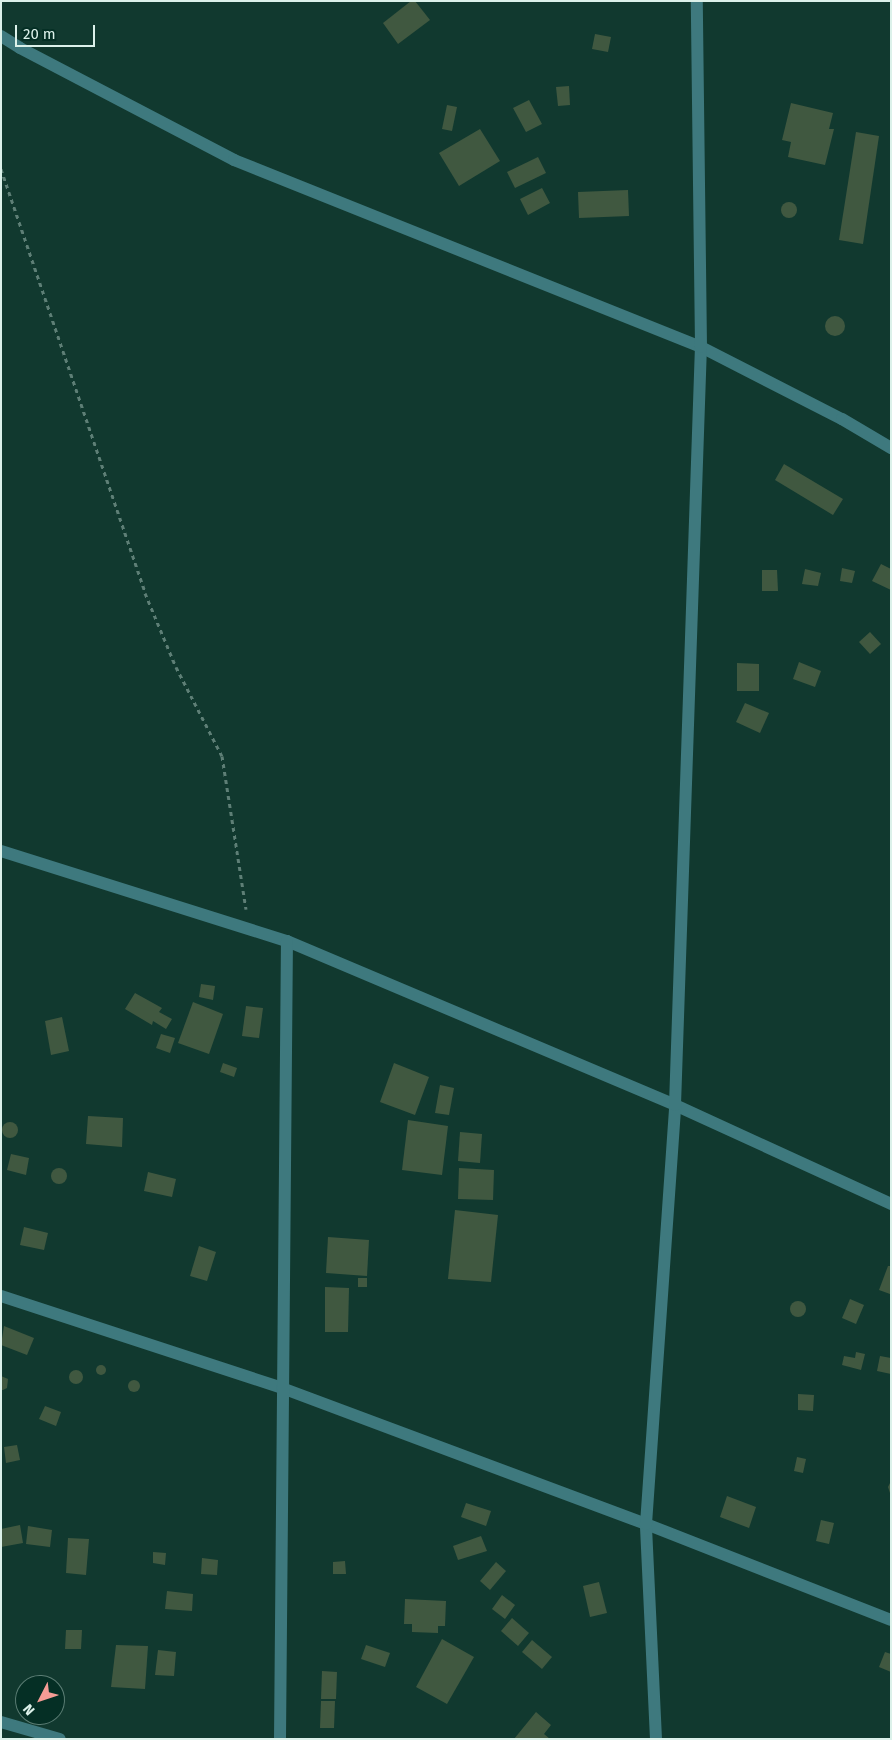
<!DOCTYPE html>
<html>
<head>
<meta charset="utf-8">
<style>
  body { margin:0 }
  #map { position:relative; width:892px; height:1740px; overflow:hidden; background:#11392f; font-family:"Fira Sans",sans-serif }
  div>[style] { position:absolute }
  .building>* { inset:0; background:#405840 }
  .round { border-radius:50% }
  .path>* { height:3px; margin-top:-1.5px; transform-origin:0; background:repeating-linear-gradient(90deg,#5e7f76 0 4px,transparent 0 8px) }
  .minor>* { height:12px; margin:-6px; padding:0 6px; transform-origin:6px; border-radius:6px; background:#3e797e }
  span { translate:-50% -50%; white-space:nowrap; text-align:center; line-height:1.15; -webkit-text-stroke:4px #052f25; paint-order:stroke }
  .frame { position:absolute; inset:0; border:2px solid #dcf1ea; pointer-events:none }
  .north { position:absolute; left:15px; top:1675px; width:50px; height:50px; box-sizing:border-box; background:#052f25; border:1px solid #5b7d74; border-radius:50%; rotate:229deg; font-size:14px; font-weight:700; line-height:20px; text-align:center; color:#dcf1ea }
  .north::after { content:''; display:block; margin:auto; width:18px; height:22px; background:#f59c95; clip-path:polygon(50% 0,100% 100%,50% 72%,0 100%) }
  .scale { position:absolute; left:15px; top:25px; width:80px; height:22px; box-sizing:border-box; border:2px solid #dcf1ea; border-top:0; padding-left:6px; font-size:15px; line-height:18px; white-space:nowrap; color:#dcf1ea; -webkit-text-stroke:4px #052f25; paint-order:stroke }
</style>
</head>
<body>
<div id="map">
  <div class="building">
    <i style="clip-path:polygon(411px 1px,415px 1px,430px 20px,398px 44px,383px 23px)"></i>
    <i style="clip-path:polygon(595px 34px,611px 37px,608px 52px,592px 49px)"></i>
    <i style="clip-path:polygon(569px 86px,570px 105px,558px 106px,556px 87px)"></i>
    <i style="clip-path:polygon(529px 100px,542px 124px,526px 132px,513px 108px)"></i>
    <i style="clip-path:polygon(791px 103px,833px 113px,829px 129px,834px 129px,825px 165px,788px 157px,791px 142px,782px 140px)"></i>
    <i style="clip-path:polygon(447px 105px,457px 107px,452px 131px,442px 129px)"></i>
    <i style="clip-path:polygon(480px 129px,500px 161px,459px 186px,439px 153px)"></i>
    <i style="clip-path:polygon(856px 132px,879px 136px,863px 244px,839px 240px)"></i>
    <i style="clip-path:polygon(538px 157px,546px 173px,515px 188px,507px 172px)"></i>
    <i style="clip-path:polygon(542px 188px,550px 203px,528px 215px,520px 199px)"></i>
    <i style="clip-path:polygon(628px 190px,629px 216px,579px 218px,578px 192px)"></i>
    <i class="round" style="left:781px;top:202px;width:16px;height:16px"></i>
    <i class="round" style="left:825px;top:316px;width:20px;height:20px"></i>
    <i style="clip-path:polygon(784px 464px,843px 499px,833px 515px,775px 480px)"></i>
    <i style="clip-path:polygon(881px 564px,891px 569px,891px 590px,872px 581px)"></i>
    <i style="clip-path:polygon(842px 568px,855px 571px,852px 583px,840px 581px)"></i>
    <i style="clip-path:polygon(805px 569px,821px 573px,818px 586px,802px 584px)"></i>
    <i style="clip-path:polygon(762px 570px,777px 570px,778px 591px,762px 591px)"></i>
    <i style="clip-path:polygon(870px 632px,881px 644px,870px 654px,859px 642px)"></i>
    <i style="clip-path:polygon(799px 662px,821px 671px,815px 687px,793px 679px)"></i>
    <i style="clip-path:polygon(737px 663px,759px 664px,759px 691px,737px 691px)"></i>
    <i style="clip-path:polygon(745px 703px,769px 713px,760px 733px,736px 722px)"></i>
    <i style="clip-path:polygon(201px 984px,215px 986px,213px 1000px,199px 997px)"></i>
    <i style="clip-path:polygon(135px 993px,162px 1008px,159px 1012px,172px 1019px,166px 1029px,153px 1021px,152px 1025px,125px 1009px)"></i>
    <i style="clip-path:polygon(193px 1002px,223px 1014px,209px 1054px,178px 1043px)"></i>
    <i style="clip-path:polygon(246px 1006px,263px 1008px,259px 1038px,242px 1036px)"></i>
    <i style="clip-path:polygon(62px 1017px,69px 1051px,51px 1055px,45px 1021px)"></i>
    <i style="clip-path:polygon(161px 1034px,175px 1038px,170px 1053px,156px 1048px)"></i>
    <i style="clip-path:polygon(223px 1063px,237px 1068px,234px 1077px,220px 1072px)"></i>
    <i style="clip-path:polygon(394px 1063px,429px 1077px,415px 1115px,380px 1102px)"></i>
    <i style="clip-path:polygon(440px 1085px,454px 1088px,449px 1115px,435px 1113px)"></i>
    <i style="clip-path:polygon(88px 1116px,123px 1118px,122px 1147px,86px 1144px)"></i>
    <i style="clip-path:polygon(408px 1120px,448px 1126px,442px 1175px,402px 1170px)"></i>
    <i class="round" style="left:2px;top:1122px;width:16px;height:16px"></i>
    <i style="clip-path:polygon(460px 1132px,482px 1134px,480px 1163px,458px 1161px)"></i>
    <i style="clip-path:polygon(11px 1154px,29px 1158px,26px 1175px,7px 1170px)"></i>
    <i style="clip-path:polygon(459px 1168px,494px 1170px,493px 1200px,458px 1199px)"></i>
    <i class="round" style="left:51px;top:1168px;width:16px;height:16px"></i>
    <i style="clip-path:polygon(148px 1172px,176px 1179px,172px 1197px,144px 1191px)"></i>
    <i style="clip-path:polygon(455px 1210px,498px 1215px,491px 1282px,448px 1279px)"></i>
    <i style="clip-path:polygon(24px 1227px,48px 1233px,44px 1250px,20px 1245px)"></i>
    <i style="clip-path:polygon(328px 1237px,369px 1240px,367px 1276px,326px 1273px)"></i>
    <i style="clip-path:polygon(199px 1246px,216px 1252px,207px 1281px,190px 1276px)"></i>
    <i style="clip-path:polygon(888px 1266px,891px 1266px,890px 1294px,879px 1290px)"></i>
    <i style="clip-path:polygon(358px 1278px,367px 1278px,367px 1287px,358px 1287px)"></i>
    <i style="clip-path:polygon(325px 1287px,349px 1288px,348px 1332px,325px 1332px)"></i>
    <i style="clip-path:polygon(850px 1299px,864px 1305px,856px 1324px,842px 1318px)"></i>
    <i class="round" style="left:790px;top:1301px;width:16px;height:16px"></i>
    <i style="clip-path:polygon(4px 1326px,34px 1338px,27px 1355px,1px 1345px)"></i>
    <i style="clip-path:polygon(856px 1352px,865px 1354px,861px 1370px,842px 1365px,844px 1356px,855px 1358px)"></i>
    <i style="clip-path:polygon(880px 1356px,891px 1358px,891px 1374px,877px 1371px)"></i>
    <i class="round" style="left:96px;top:1365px;width:10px;height:10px"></i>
    <i class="round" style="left:69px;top:1370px;width:14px;height:14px"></i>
    <i style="clip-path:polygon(1px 1376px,8px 1379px,7px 1388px,3px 1390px,1px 1390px)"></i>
    <i class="round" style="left:128px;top:1380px;width:12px;height:12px"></i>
    <i style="clip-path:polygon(798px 1394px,814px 1395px,813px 1411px,798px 1410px)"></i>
    <i style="clip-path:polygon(45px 1406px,61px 1412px,56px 1426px,39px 1419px)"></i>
    <i style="clip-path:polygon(17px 1445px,20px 1460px,6px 1463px,4px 1447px)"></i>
    <i style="clip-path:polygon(797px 1457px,806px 1459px,803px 1473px,794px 1471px)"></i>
    <i style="clip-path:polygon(891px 1481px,891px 1496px,888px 1487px)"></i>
    <i style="clip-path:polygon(727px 1496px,756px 1507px,749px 1528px,720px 1517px)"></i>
    <i style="clip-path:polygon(466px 1503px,491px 1511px,486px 1526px,461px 1517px)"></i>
    <i style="clip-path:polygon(821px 1520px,834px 1523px,829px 1544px,816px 1541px)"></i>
    <i style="clip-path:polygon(20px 1525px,23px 1543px,1px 1547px,1px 1529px)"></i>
    <i style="clip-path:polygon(28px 1526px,52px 1530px,50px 1547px,26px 1544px)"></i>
    <i style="clip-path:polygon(481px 1536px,487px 1551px,458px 1560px,453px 1546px)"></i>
    <i style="clip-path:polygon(68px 1538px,89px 1539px,86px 1575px,66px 1573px)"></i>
    <i style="clip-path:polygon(153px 1552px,166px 1553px,165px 1565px,153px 1563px)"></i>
    <i style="clip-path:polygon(202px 1558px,218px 1560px,217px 1575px,201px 1574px)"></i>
    <i style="clip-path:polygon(345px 1561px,346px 1574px,333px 1574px,333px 1562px)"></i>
    <i style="clip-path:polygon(496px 1562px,506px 1571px,490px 1590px,480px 1581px)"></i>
    <i style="clip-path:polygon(599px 1582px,607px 1613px,590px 1617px,583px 1586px)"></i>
    <i style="clip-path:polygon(167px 1591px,193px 1594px,192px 1611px,165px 1609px)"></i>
    <i style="clip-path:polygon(502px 1595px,515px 1605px,505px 1619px,492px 1609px)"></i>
    <i style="clip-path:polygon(405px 1599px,446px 1601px,445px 1626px,438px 1626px,438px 1633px,412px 1632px,412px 1624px,404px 1624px)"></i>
    <i style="clip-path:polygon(512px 1618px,529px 1633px,518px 1646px,501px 1631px)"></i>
    <i style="clip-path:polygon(66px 1630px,82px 1630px,81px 1649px,65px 1649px)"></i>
    <i style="clip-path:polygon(442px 1639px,474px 1657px,447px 1704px,416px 1687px)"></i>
    <i style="clip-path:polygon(532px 1640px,552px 1657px,542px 1669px,522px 1652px)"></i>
    <i style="clip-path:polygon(116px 1645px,148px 1646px,145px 1689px,111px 1687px)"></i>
    <i style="clip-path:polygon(366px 1645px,390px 1653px,385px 1667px,361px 1659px)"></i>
    <i style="clip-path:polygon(158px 1650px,176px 1652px,174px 1676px,155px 1675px)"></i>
    <i style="clip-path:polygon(885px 1652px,891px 1654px,891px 1672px,879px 1667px)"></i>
    <i style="clip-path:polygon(322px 1671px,337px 1672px,336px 1699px,321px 1699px)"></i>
    <i style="clip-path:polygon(321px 1701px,335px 1701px,334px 1728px,320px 1728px)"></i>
    <i style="clip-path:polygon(536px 1712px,551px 1725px,544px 1734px,550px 1739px,514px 1739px)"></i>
  </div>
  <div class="path">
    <i style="left:1px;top:169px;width:448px;rotate:71.2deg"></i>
    <i style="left:145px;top:593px;width:80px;rotate:67.3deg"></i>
    <i style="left:176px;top:667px;width:100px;rotate:62.7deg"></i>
    <i style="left:222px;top:756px;width:155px;rotate:81.1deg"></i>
  </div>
  <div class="minor">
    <i style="left:1px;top:36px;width:22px;rotate:32deg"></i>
    <i style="left:20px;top:48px;width:242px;rotate:27.6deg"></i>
    <i style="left:234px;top:160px;width:503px;rotate:21.82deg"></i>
    <i style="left:701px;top:347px;width:158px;rotate:27.1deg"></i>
    <i style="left:842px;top:419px;width:57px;rotate:30.6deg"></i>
    <i style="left:1px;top:851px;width:300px;rotate:17.5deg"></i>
    <i style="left:287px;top:941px;width:421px;rotate:22.9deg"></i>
    <i style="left:675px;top:1105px;width:238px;rotate:24.6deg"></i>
    <i style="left:1px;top:1296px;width:296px;rotate:18.1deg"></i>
    <i style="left:282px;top:1388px;width:389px;rotate:20.5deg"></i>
    <i style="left:646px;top:1524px;width:263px;rotate:21.4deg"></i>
    <i style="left:1px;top:1722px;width:61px;rotate:16.1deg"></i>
    <i style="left:280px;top:1739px;width:798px;rotate:-89.5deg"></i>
    <i style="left:656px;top:1739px;width:215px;rotate:-92.7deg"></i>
    <i style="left:646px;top:1524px;width:420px;rotate:-86deg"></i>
    <i style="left:675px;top:1105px;width:758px;rotate:-88.04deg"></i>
    <i style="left:701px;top:347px;width:346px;rotate:-90.7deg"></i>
  </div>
  <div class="frame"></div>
  <div class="north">N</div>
  <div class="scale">20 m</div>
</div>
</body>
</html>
